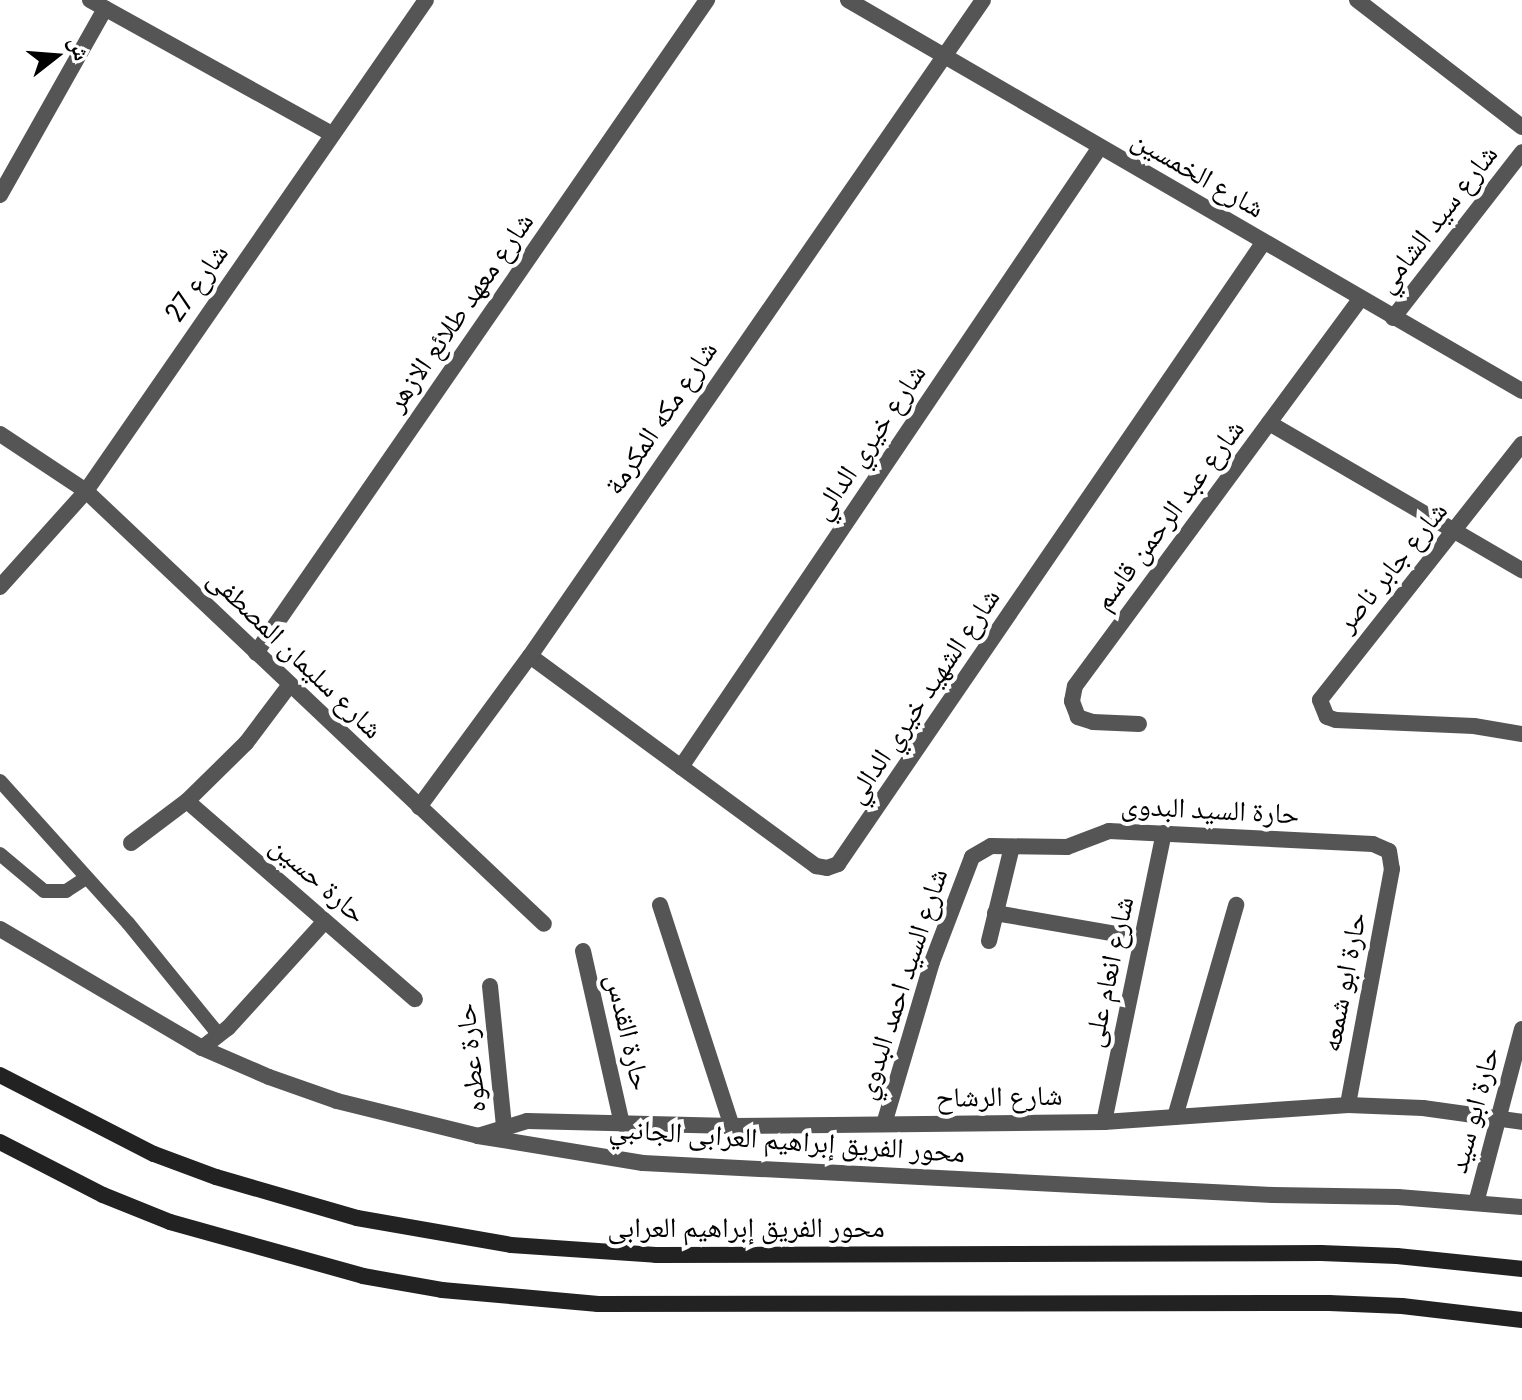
<!DOCTYPE html>
<html>
<head>
<meta charset="utf-8">
<style>
  body { margin:0 }
  #map { position:relative; width:1522px; height:1400px; overflow:hidden; background:#fff; font-family:"Roboto Condensed","Noto Naskh Arabic",sans-serif }
  div>[style] { position:absolute }
  .service>* { height:14px; margin:-7px; padding:0 7px; transform-origin:7px; border-radius:7px; background:#555 }
  .minor>* { height:16px; margin:-8px; padding:0 8px; transform-origin:8px; border-radius:8px; background:#555 }
  .tertiary>* { height:16px; margin:-8px; padding:0 8px; transform-origin:8px; border-radius:8px; background:#555 }
  .secondary>* { height:16px; margin:-8px; padding:0 8px; transform-origin:8px; border-radius:8px; background:#222 }
  span { translate:-50% -50%; white-space:nowrap; text-align:center; line-height:1.15; -webkit-text-stroke:8px #fff; paint-order:stroke }
  .street-label { font-size:28px; color:#000 }
  .north { position:absolute; left:16px; top:16px; width:80px; height:80px; -webkit-text-stroke:6px #fff; paint-order:stroke; rotate:73deg; font-size:22px; font-weight:700; line-height:32px; text-align:center; color:#000 }
  .north::after { content:''; display:block; margin:auto; width:28px; height:36px; background:#000; clip-path:polygon(50% 0,100% 100%,50% 72%,0 100%) }
</style>
</head>
<body>
<div id="map">
  <div class="service">
    <i style="left:0;top:781px;width:191px;rotate:48deg"></i>
    <i style="left:128px;top:923px;width:144px;rotate:50.9deg"></i>
    <i style="left:0;top:854px;width:57px;rotate:40.1deg"></i>
    <i style="left:44px;top:891px;width:22px"></i>
    <i style="left:66px;top:891px;width:24px;rotate:-33deg"></i>
  </div>
  <div class="minor">
    <i style="left:90px;top:0;width:277px;rotate:29deg"></i>
    <i style="left:848px;top:0;width:779px;rotate:30.12deg"></i>
    <i style="left:1357px;top:0;width:208px;rotate:37.6deg"></i>
    <i style="left:0;top:195px;width:214px;rotate:-60.6deg"></i>
    <i style="left:1393px;top:318px;width:210px;rotate:-52.1deg"></i>
    <i style="left:1269px;top:423px;width:293px;rotate:30.2deg"></i>
    <i style="left:0;top:434px;width:103px;rotate:33.5deg"></i>
    <i style="left:86px;top:491px;width:630px;rotate:43.39deg"></i>
    <i style="left:1522px;top:444px;width:326px;rotate:128.3deg"></i>
    <i style="left:1320px;top:700px;width:18px;rotate:68deg"></i>
    <i style="left:1327px;top:717px;width:9px;rotate:18deg"></i>
    <i style="left:1336px;top:720px;width:138px;rotate:2.5deg"></i>
    <i style="left:1474px;top:726px;width:49px;rotate:9.5deg"></i>
    <i style="left:256px;top:653px;width:794px;rotate:-55.37deg"></i>
    <i style="left:530px;top:656px;width:355px;rotate:36.3deg"></i>
    <i style="left:816px;top:866px;width:11px;rotate:10deg"></i>
    <i style="left:827px;top:868px;width:12px;rotate:-20deg"></i>
    <i style="left:838px;top:864px;width:753px;rotate:-55.61deg"></i>
    <i style="left:1139px;top:724px;width:46px;rotate:-177.5deg"></i>
    <i style="left:1093px;top:722px;width:16px;rotate:-162deg"></i>
    <i style="left:1078px;top:717px;width:17px;rotate:-111deg"></i>
    <i style="left:1072px;top:701px;width:15px;rotate:-79deg"></i>
    <i style="left:1075px;top:686px;width:481px;rotate:-53.6deg"></i>
    <i style="left:681px;top:767px;width:748px;rotate:-55.95deg"></i>
    <i style="left:187px;top:801px;width:302px;rotate:41deg"></i>
    <i style="left:419px;top:807px;width:187px;rotate:-53.7deg"></i>
    <i style="left:530px;top:656px;width:797px;rotate:-55.37deg"></i>
    <i style="left:131px;top:843px;width:70px;rotate:-36.9deg"></i>
    <i style="left:187px;top:801px;width:83px;rotate:-44.5deg"></i>
    <i style="left:246px;top:743px;width:71px;rotate:-53deg"></i>
    <i style="left:660px;top:905px;width:232px;rotate:72deg"></i>
    <i style="left:995px;top:913px;width:124px;rotate:9.8deg"></i>
    <i style="left:989px;top:941px;width:97px;rotate:-76.3deg"></i>
    <i style="left:583px;top:951px;width:177px;rotate:77.3deg"></i>
    <i style="left:490px;top:986px;width:141px;rotate:84.3deg"></i>
    <i style="left:202px;top:1048px;width:33px;rotate:-38deg"></i>
    <i style="left:228px;top:1028px;width:144px;rotate:-47.8deg"></i>
    <i style="left:1175px;top:1117px;width:221px;rotate:-73.9deg"></i>
    <i style="left:1104px;top:1122px;width:295px;rotate:-78.3deg"></i>
    <i style="left:884px;top:1124px;width:169px;rotate:-73.5deg"></i>
    <i style="left:932px;top:962px;width:112px;rotate:-69.1deg"></i>
    <i style="left:972px;top:857px;width:22px;rotate:-30deg"></i>
    <i style="left:991px;top:846px;width:76px;rotate:0.8deg"></i>
    <i style="left:1067px;top:847px;width:45px;rotate:-20.9deg"></i>
    <i style="left:1109px;top:831px;width:264px;rotate:2.8deg"></i>
    <i style="left:1373px;top:844px;width:17px;rotate:24deg"></i>
    <i style="left:1389px;top:851px;width:18px;rotate:81deg"></i>
    <i style="left:1392px;top:869px;width:240px;rotate:100.6deg"></i>
    <i style="left:478px;top:1136px;width:51px;rotate:-17deg"></i>
    <i style="left:527px;top:1121px;width:205px;rotate:1.4deg"></i>
    <i style="left:732px;top:1126px;width:372px;rotate:-0.6deg"></i>
    <i style="left:1104px;top:1122px;width:245px;rotate:-4deg"></i>
    <i style="left:1348px;top:1105px;width:75px;rotate:2.3deg"></i>
    <i style="left:1423px;top:1108px;width:100px;rotate:8deg"></i>
    <i style="left:1476px;top:1203px;width:180px;rotate:-75.2deg"></i>
  </div>
  <div class="tertiary">
    <i style="left:0;top:587px;width:129px;rotate:-48.1deg"></i>
    <i style="left:86px;top:491px;width:597px;rotate:-55.3deg"></i>
    <i style="left:0;top:929px;width:234px;rotate:30.5deg"></i>
    <i style="left:202px;top:1048px;width:73px;rotate:23.4deg"></i>
    <i style="left:269px;top:1077px;width:72px;rotate:19.4deg"></i>
    <i style="left:337px;top:1101px;width:145px;rotate:13.9deg"></i>
    <i style="left:478px;top:1136px;width:167px;rotate:9.3deg"></i>
    <i style="left:643px;top:1163px;width:631px;rotate:2.91deg"></i>
    <i style="left:1273px;top:1195px;width:125px;rotate:0.9deg"></i>
    <i style="left:1398px;top:1197px;width:124px;rotate:4.6deg"></i>
  </div>
  <div class="secondary">
    <i style="left:0;top:1075px;width:173px;rotate:27.2deg"></i>
    <i style="left:154px;top:1154px;width:66px;rotate:20.4deg"></i>
    <i style="left:216px;top:1177px;width:147px;rotate:16.2deg"></i>
    <i style="left:357px;top:1218px;width:156px;rotate:9.9deg"></i>
    <i style="left:511px;top:1245px;width:145px;rotate:3.9deg"></i>
    <i style="left:656px;top:1255px;width:665px;rotate:-0.17deg"></i>
    <i style="left:1321px;top:1253px;width:76px;rotate:2.3deg"></i>
    <i style="left:1397px;top:1256px;width:126px;rotate:5.9deg"></i>
    <i style="left:0;top:1142px;width:116px;rotate:27.2deg"></i>
    <i style="left:103px;top:1195px;width:72px;rotate:21.9deg"></i>
    <i style="left:170px;top:1222px;width:200px;rotate:15.6deg"></i>
    <i style="left:363px;top:1276px;width:80px;rotate:10deg"></i>
    <i style="left:442px;top:1290px;width:157px;rotate:5.1deg"></i>
    <i style="left:598px;top:1304px;width:731px;rotate:-0.08deg"></i>
    <i style="left:1329px;top:1303px;width:73px;rotate:2.4deg"></i>
    <i style="left:1402px;top:1306px;width:121px;rotate:6.7deg"></i>
  </div>
  <div class="street-label">
    <span style="left:1198px;top:174px;rotate:30deg">شارع الخمسين</span>
    <span style="left:1437px;top:219px;rotate:-52deg">شارع سيد الشامي</span>
    <span style="left:197px;top:283px;rotate:-55deg">شارع 27</span>
    <span style="left:460px;top:312px;rotate:-55deg">شارع معهد طلائع الازهر</span>
    <span style="left:661px;top:418px;rotate:-56deg">شارع مكه المكرمة</span>
    <span style="left:869px;top:442px;rotate:-56deg">شارع خيري الدالي</span>
    <span style="left:1169px;top:515px;rotate:-53deg">شارع عبد الرحمن قاسم</span>
    <span style="left:1392px;top:567px;rotate:-51deg">شارع جابر ناصر</span>
    <span style="left:295px;top:654px;rotate:44deg">شارع سليمان المصطفى</span>
    <span style="left:923px;top:696px;rotate:-56deg">شارع الشهيد خيري الدالي</span>
    <span style="left:1210px;top:810px;rotate:3deg">حارة السيد البدوى</span>
    <span style="left:318px;top:880px;rotate:41deg">حارة حسين</span>
    <span style="left:1109px;top:972px;rotate:-78deg">شارع انعام على</span>
    <span style="left:1344px;top:982px;rotate:-79deg">حارة ابو شمعه</span>
    <span style="left:902px;top:984px;rotate:-72deg">شارع السيد احمد البدوي</span>
    <span style="left:628px;top:1032px;rotate:77deg">حارة القدس</span>
    <span style="left:471px;top:1058px;rotate:-96deg">حارة عطوه</span>
    <span style="left:999px;top:1097px;rotate:-1deg">شارع الرشاح</span>
    <span style="left:1474px;top:1110px;rotate:-75deg">حارة ابو سيد</span>
    <span style="left:787px;top:1141px;rotate:4deg">محور الفريق إبراهيم العرابى الجانبي</span>
    <span style="left:746px;top:1228px">محور الفريق إبراهيم العرابى</span>
  </div>
  <div class="north">ش</div>
</div>
</body>
</html>
